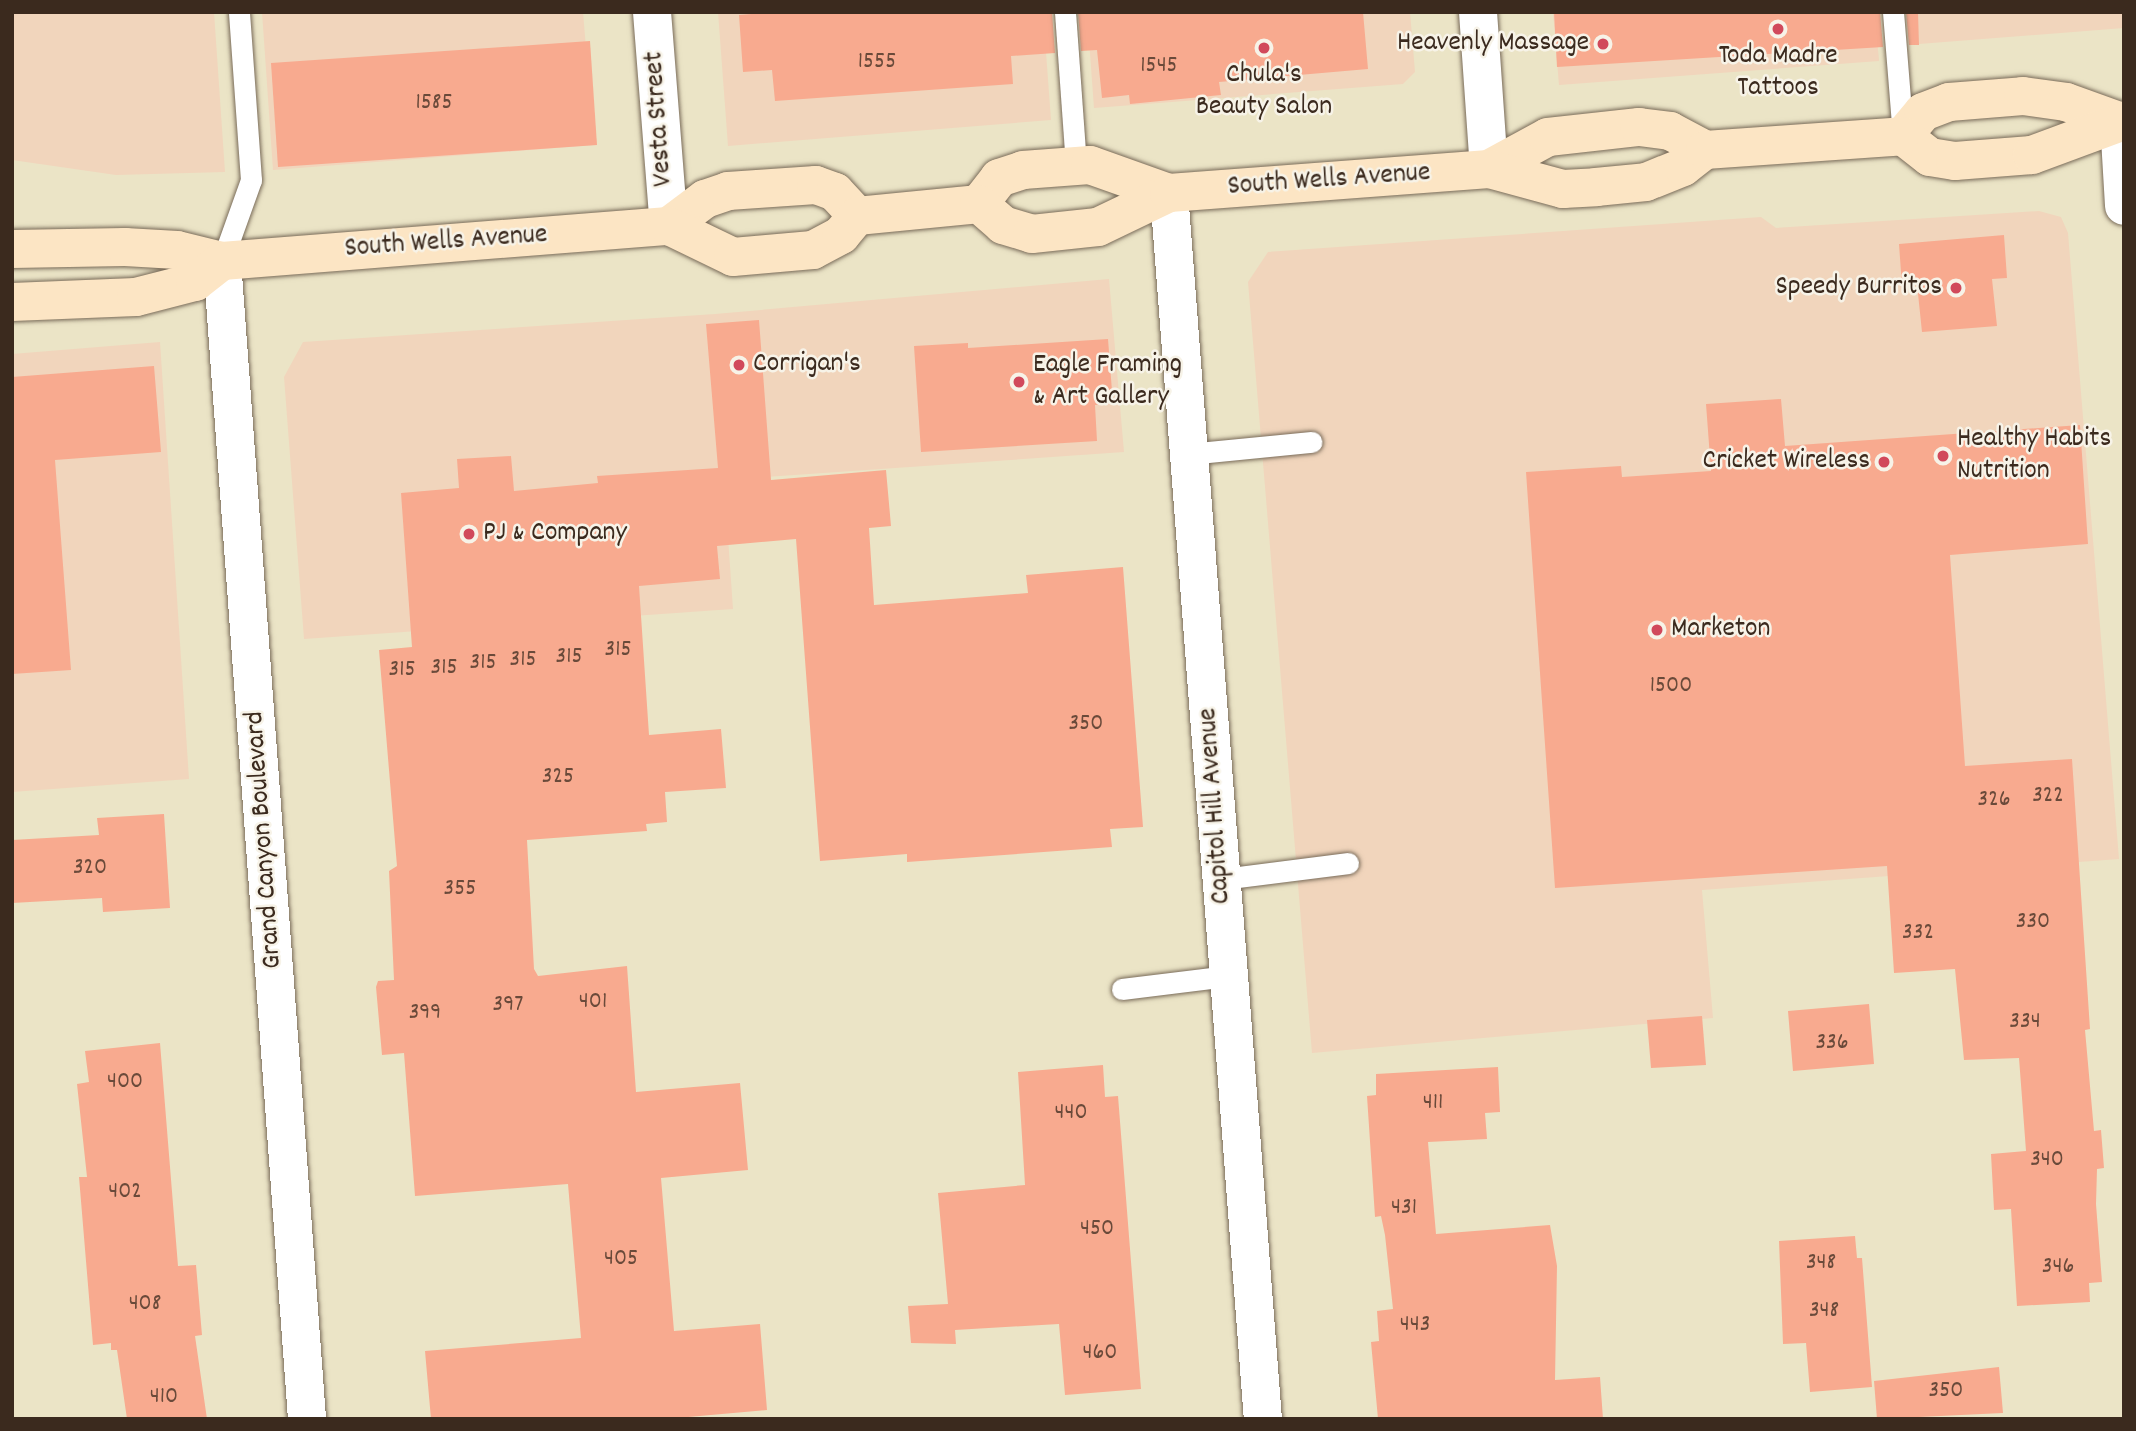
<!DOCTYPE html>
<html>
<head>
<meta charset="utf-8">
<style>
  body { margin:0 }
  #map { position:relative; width:2136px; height:1431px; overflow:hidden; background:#ebe4c6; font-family:Dekko,sans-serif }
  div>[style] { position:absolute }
  .built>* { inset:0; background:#f1d5bc }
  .building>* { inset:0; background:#f8aa8f }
  .roads { filter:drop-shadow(0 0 2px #796b59) drop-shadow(0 0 2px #796b59) }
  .service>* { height:21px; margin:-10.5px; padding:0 10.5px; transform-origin:10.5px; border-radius:10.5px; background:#fff }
  .minor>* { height:38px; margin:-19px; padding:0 19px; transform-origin:19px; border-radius:19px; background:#fff }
  .secondary>* { height:38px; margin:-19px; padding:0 19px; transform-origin:19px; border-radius:19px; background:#fce5c4 }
  .dots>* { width:19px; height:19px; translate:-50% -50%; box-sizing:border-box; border:4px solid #f7f3e8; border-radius:50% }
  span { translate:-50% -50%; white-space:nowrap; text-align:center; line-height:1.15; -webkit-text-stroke:5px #f7f3e8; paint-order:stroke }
  .number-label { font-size:24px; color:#6a4a3a }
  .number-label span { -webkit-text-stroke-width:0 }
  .poi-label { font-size:28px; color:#3b2a1e }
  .right { translate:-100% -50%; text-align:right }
  .left { translate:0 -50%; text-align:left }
  .street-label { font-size:28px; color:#3b2a1e }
  .frame { position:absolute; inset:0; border:14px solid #3b2a1e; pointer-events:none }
</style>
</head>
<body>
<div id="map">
  <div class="built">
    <i style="clip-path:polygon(12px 12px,214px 12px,225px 172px,116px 175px,12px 160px)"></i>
    <i style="clip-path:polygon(262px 12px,583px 12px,594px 145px,273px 170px)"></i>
    <i style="clip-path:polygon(718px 12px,1043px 12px,1051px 120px,728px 146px)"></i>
    <i style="clip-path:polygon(1087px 12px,1410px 12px,1415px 72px,1403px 84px,1094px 108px)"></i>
    <i style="clip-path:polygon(1553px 12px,1875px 12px,1879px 61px,1559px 85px)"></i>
    <i style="clip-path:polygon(1917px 12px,2124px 12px,2124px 28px,1919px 44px)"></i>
    <i style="clip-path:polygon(2039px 211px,2061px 217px,2068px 233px,2119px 859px,1702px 890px,1713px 1018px,1312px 1053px,1248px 282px,1268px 252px,1761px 217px,1776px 228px)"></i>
    <i style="clip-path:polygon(1109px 279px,1124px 452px,724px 480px,733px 609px,304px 639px,284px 377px,303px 342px,715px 314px)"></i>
    <i style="clip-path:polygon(160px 342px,189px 779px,12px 792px,12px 354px)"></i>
  </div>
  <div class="building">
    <i style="clip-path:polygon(778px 12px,1052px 12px,1055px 53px,1011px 56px,1013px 84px,775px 101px,772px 70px,743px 72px,739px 15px)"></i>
    <i style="clip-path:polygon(1078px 12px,1363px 12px,1368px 69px,1219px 82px,1221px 95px,1130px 104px,1129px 95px,1102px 98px,1097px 50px,1081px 51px)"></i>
    <i style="clip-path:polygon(1554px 12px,1880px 12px,1883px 47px,1557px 67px)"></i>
    <i style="clip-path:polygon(1906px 12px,1918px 12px,1919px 45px,1909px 45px)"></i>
    <i style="clip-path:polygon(590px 41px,597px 145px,278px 167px,271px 63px)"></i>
    <i style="clip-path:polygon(2004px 235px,2007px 278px,1992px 279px,1997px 326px,1922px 332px,1917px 284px,1902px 286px,1899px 244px)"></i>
    <i style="clip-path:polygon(759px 320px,771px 480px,886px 470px,891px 526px,869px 528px,874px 605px,1028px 593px,1026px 575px,1123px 567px,1143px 827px,1110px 829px,1112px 847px,907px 862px,907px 854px,820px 861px,796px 539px,717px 546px,720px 579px,639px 586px,649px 735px,721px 729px,726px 788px,665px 792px,667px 822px,646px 824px,647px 831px,527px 840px,534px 969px,538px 976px,627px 966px,636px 1092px,740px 1083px,748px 1170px,661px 1178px,674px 1331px,760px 1324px,767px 1410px,666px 1419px,431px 1419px,425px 1351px,581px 1338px,568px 1184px,415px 1196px,404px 1053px,382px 1055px,376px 987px,378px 981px,394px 980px,389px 871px,397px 866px,379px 650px,412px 647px,401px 493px,459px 488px,457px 459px,511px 456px,514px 491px,598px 483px,597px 476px,718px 468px,706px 324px)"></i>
    <i style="clip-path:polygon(1108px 339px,1113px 404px,1095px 405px,1097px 441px,921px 452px,914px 346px,968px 343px,968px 348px)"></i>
    <i style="clip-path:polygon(154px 366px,161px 452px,55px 460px,71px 670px,12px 674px,12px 377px)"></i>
    <i style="clip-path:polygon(1781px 399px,1785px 446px,2080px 425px,2088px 544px,1950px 555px,1965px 766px,2072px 759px,2090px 1029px,2085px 1030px,2094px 1131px,2101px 1130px,2104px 1168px,2097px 1169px,2096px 1204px,2102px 1282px,2089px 1283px,2090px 1302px,2017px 1306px,2011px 1209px,1994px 1210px,1991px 1154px,2026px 1151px,2019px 1058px,1964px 1060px,1955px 969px,1894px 973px,1887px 866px,1555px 888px,1526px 472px,1621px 466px,1622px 477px,1711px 471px,1706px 404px)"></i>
    <i style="clip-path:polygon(164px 814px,170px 908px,103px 912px,102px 898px,12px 903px,12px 840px,99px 835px,97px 818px)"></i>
    <i style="clip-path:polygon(1869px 1004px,1874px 1064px,1793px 1071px,1788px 1011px)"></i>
    <i style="clip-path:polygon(1702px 1016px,1706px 1065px,1651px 1068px,1647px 1020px)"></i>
    <i style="clip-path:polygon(160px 1043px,178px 1266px,196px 1265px,202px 1335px,195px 1336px,207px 1419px,127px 1419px,117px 1350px,111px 1350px,111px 1343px,93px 1345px,79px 1177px,87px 1177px,77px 1084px,89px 1082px,85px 1051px)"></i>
    <i style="clip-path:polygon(1103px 1065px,1105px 1097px,1118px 1096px,1141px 1389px,1065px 1395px,1059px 1324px,955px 1330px,956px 1344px,911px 1343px,908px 1306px,948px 1304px,938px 1193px,1025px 1185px,1018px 1072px)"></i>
    <i style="clip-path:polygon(1498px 1067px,1500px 1112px,1485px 1113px,1487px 1139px,1428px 1142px,1436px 1234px,1550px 1225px,1557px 1266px,1555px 1380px,1600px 1377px,1603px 1419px,1378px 1419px,1371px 1342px,1379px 1341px,1377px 1311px,1393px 1309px,1385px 1235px,1381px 1216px,1375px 1217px,1367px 1096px,1376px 1095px,1376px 1074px)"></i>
    <i style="clip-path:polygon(1855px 1236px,1857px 1258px,1862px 1258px,1872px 1387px,1810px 1392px,1806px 1343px,1783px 1344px,1779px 1241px)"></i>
    <i style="clip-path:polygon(1999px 1367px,2003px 1413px,1877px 1419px,1874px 1381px)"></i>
  </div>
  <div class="roads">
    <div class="service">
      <i style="left:1065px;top:12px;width:155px;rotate:85.9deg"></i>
      <i style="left:1893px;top:12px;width:124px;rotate:85.4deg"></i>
      <i style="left:222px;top:261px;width:86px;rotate:-70.3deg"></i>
      <i style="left:251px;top:180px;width:168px;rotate:-94.1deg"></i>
      <i style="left:1188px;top:454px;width:124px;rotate:-5.6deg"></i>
      <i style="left:1222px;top:879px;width:127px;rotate:-7.2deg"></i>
      <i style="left:1122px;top:989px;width:107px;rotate:-7deg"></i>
    </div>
    <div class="minor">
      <i style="left:652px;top:12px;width:215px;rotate:85.5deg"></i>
      <i style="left:1478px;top:12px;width:157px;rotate:86deg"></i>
      <i style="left:2119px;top:121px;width:85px;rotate:86.6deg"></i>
      <i style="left:1169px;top:193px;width:1230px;rotate:85.62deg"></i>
      <i style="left:222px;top:261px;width:1161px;rotate:85.8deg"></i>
    </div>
    <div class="secondary">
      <i style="left:1903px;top:136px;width:31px;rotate:-50deg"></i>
      <i style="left:1923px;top:112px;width:28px;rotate:-21deg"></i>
      <i style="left:1949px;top:102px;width:74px;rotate:-4.6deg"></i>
      <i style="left:2023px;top:96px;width:43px;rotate:7.9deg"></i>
      <i style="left:2066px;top:102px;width:56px;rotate:19.7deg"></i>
      <i style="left:1489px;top:169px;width:67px;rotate:-28.5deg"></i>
      <i style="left:1548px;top:137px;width:92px;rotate:-6.3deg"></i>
      <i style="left:1639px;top:127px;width:31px;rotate:7deg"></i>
      <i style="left:1670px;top:131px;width:40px;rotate:28deg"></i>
      <i style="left:979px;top:204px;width:33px;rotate:-52deg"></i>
      <i style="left:999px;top:178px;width:25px;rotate:-18deg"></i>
      <i style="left:1023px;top:170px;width:67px;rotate:-4.3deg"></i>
      <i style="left:1090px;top:165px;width:84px;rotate:19.5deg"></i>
      <i style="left:669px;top:226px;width:45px;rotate:-36.9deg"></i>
      <i style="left:705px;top:199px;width:24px;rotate:-19deg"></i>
      <i style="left:728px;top:191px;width:88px;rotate:-3.9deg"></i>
      <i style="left:816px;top:185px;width:20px;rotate:20deg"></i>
      <i style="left:835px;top:192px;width:33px;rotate:47deg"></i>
      <i style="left:12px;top:249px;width:113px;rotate:-1deg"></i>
      <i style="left:125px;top:247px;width:52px;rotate:3.3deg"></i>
      <i style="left:177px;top:250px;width:46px;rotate:13.7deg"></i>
      <i style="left:222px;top:261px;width:448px;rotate:-4.5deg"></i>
      <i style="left:669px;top:226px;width:71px;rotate:25.8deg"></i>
      <i style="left:733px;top:257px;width:80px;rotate:-5deg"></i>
      <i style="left:813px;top:250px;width:32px;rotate:-28deg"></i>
      <i style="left:841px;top:235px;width:25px;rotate:-50deg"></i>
      <i style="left:857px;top:216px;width:123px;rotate:-5.6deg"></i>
      <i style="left:979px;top:204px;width:32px;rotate:41deg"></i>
      <i style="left:1003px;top:225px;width:30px;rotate:17deg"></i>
      <i style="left:1032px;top:234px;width:66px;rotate:-6.1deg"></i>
      <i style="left:1098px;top:227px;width:79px;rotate:-25.6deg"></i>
      <i style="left:1169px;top:193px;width:321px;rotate:-4.3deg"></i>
      <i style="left:1489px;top:169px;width:77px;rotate:15.1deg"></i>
      <i style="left:1563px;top:189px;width:33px;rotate:-3deg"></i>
      <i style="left:1596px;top:187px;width:50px;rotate:-5.7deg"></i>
      <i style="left:1646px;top:182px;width:40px;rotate:-22deg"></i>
      <i style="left:1683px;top:167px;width:28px;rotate:-38deg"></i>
      <i style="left:1705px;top:150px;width:198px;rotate:-4deg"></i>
      <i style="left:1903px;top:136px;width:34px;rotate:38deg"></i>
      <i style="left:1930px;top:157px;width:25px;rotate:9deg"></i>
      <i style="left:1955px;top:161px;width:77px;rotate:-4.5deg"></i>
      <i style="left:2032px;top:155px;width:98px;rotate:-20.3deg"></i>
      <i style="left:12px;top:302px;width:124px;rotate:-2.3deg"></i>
      <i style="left:136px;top:297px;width:61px;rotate:-14.3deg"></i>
      <i style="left:195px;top:282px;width:34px;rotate:-38deg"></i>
    </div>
  </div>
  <div class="dots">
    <i style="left:1778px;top:29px;background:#d1495b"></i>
    <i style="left:1603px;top:44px;background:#d1495b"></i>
    <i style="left:1264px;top:48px;background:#d1495b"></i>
    <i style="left:1956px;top:288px;background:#d1495b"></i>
    <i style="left:739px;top:365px;background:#d1495b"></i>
    <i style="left:1019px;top:382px;background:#d1495b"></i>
    <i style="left:1943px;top:456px;background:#d1495b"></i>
    <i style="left:1884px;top:462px;background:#d1495b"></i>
    <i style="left:469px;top:534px;background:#d1495b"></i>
    <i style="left:1657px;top:630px;background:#d1495b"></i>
  </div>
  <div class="number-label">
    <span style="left:877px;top:63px">1555</span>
    <span style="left:1159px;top:67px">1545</span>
    <span style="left:434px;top:104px">1585</span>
    <span style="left:618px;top:651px">315</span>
    <span style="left:569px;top:658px">315</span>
    <span style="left:523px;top:661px">315</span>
    <span style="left:483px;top:664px">315</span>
    <span style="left:444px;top:669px">315</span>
    <span style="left:402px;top:671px">315</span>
    <span style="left:1671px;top:687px">1500</span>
    <span style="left:1086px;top:725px">350</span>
    <span style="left:558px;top:778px">325</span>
    <span style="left:2048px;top:797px">322</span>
    <span style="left:1994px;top:801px">326</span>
    <span style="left:90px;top:869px">320</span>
    <span style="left:460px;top:890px">355</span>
    <span style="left:2033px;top:923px">330</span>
    <span style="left:1918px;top:934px">332</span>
    <span style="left:593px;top:1003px">401</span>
    <span style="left:508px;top:1006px">397</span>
    <span style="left:425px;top:1014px">399</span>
    <span style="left:2025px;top:1023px">334</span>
    <span style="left:1832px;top:1044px">336</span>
    <span style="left:125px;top:1083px">400</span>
    <span style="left:1433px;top:1104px">411</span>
    <span style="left:1071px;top:1114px">440</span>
    <span style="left:2047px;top:1161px">340</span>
    <span style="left:125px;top:1193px">402</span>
    <span style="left:1404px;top:1209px">431</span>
    <span style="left:1097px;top:1230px">450</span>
    <span style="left:621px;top:1260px">405</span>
    <span style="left:1821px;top:1264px">348</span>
    <span style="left:2058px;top:1268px">346</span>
    <span style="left:145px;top:1305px">408</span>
    <span style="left:1824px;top:1312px">348</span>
    <span style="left:1415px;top:1326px">443</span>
    <span style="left:1100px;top:1354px">460</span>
    <span style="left:1946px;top:1392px">350</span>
    <span style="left:164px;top:1398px">410</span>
  </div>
  <div class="poi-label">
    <span class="right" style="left:1589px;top:44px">Heavenly Massage</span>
    <span style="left:1778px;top:73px">Toda Madre<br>Tattoos</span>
    <span style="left:1264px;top:92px">Chula's<br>Beauty Salon</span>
    <span class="right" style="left:1942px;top:288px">Speedy Burritos</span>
    <span class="left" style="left:753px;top:365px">Corrigan's</span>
    <span class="left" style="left:1033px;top:382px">Eagle Framing<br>&amp; Art Gallery</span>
    <span class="left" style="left:1957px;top:456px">Healthy Habits<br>Nutrition</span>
    <span class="right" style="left:1870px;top:462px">Cricket Wireless</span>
    <span class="left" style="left:483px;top:534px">PJ &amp; Company</span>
    <span class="left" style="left:1671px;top:630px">Marketon</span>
  </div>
  <div class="street-label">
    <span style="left:660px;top:119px;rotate:-94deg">Vesta Street</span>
    <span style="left:1329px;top:181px;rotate:-4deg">South Wells Avenue</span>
    <span style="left:446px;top:243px;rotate:-4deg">South Wells Avenue</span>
    <span style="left:1216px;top:806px;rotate:-94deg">Capitol Hill Avenue</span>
    <span style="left:265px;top:840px;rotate:-94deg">Grand Canyon Boulevard</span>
  </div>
  <div class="frame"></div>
</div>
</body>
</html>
